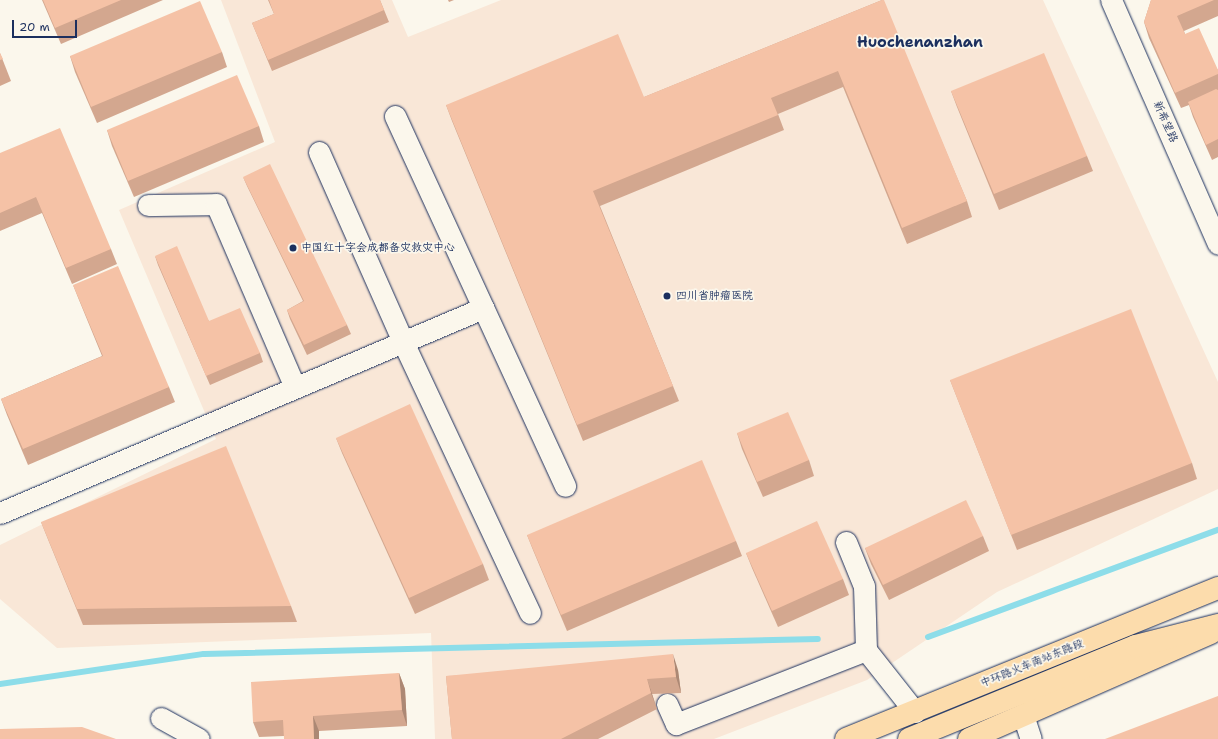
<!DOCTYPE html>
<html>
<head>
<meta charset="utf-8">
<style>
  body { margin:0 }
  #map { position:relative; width:1218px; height:739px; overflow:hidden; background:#fbf7ec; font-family:"Shantell Sans","LXGW WenKai TC",sans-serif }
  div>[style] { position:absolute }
  .built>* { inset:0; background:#f9e7d7 }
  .stream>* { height:6px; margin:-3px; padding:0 3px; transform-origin:3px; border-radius:3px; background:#8ddde9 }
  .roads { filter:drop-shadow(0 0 1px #1b2f5e) drop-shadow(0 0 1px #1b2f5e) }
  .minor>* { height:21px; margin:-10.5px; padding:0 10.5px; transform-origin:10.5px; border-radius:10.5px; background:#fbf7ec }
  .major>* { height:22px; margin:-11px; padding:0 11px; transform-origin:11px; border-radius:11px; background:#fcdcac }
  .highway>* { height:22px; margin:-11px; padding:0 11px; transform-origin:11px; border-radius:11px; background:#fcdcac }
  .wall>* { inset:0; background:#d3a78f }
  .shaded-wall>* { inset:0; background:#ac8874 }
  .building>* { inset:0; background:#f5c2a6 }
  .dots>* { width:11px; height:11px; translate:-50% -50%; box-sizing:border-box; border:2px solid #fbf7ec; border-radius:50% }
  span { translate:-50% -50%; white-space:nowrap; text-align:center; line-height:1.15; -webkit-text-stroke:3.5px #fbf7ec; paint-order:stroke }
  .street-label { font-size:11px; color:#1b2f5e }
  .poi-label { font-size:11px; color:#1b2f5e }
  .left { translate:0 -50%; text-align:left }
  .district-label { font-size:15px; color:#1b2f5e; font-weight:700 }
  .scale { position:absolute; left:12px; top:20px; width:65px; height:18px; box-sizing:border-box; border:2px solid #1b2f5e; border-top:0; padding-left:5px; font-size:12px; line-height:14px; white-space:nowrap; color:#1b2f5e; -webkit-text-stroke:3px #fbf7ec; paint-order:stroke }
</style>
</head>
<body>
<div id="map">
  <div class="built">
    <i style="clip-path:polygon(221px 0,392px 0,408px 37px,501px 0,1043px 0,1218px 382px,1218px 489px,997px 592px,867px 680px,714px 739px,435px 739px,431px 633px,57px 648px,0 599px,0 545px,216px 439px,119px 210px,275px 142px)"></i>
  </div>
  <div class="stream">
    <i style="left:928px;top:637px;width:309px;rotate:-20.3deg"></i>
    <i style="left:0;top:684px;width:206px;rotate:-8.4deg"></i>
    <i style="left:204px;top:654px;width:614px;rotate:-1.4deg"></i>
  </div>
  <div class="roads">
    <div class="minor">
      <i style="left:1111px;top:0;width:266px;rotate:66.3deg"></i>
      <i style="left:395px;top:116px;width:407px;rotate:65.3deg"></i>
      <i style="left:319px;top:152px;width:208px;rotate:66.1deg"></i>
      <i style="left:403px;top:342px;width:299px;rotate:64.9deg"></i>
      <i style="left:148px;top:205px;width:68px;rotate:-0.8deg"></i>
      <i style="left:216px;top:204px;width:199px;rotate:66.7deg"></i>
      <i style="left:0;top:513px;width:525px;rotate:-23deg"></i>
      <i style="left:846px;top:542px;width:48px;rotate:67.8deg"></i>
      <i style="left:864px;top:586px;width:64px;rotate:88.2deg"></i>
      <i style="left:866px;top:650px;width:79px;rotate:51.7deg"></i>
      <i style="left:667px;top:704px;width:22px;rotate:66deg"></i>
      <i style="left:676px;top:724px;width:204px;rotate:-21.3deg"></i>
      <i style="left:1023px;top:715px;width:25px;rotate:72deg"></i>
      <i style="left:161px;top:718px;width:43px;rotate:28.9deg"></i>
    </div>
    <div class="major">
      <i style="left:846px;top:739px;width:401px;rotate:-22.1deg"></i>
      <i style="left:969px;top:739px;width:264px;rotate:-23.7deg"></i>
    </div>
    <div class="highway">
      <i style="left:909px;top:739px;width:245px;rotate:-22.3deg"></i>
      <i style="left:1136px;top:646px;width:85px;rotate:-14.4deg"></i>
    </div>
  </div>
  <div class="wall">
    <i style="clip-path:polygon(42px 0,163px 0,61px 44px)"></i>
    <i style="clip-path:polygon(268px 0,380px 0,389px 22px,272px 71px,252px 23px,274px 14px)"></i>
    <i style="clip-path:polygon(448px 0,454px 0,449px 2px)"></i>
    <i style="clip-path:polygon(882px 0,967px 201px,972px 217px,907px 244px,843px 87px,778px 114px,784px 130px,600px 206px,673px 386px,679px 401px,583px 441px,452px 121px,446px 105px,644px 97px)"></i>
    <i style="clip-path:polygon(1151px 0,1218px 0,1218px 16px,1184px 31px,1185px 34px,1218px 70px,1218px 157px,1212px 160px,1193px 117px,1189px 105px,1181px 108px,1149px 38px,1144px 22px)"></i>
    <i style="clip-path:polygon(222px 52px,227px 67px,97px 123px,75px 72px,70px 56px)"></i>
    <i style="clip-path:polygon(0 53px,11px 81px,0 86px)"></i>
    <i style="clip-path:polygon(951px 91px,1087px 156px,1093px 171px,999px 210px,957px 107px)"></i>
    <i style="clip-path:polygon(259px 126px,264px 142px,134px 197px,112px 146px,107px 130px)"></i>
    <i style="clip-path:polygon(0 153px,111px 249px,117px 264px,72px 284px,42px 213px,0 231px)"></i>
    <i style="clip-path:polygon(243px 177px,347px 325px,351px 334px,307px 355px,290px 319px,287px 310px,303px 301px,247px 186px)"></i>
    <i style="clip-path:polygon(155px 256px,209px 321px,260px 353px,263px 362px,210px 385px,158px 265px)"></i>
    <i style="clip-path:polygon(73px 285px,169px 387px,175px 402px,28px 465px,7px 415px,1px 399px,102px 356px,79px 300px)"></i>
    <i style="clip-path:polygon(950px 380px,1192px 463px,1197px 479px,1017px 550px)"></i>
    <i style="clip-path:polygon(737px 433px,809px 460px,814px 476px,763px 497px,742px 449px)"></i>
    <i style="clip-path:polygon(336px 438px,483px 564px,489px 580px,415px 614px,342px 453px)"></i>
    <i style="clip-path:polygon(41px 522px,291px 606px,297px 622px,83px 625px,47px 537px)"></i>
    <i style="clip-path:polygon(527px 535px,736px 541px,742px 556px,567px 631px,533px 550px)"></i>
    <i style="clip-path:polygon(983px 536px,989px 551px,889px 600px,871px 564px,865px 548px)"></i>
    <i style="clip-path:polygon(746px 553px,843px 579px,849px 595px,778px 627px,752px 568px)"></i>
    <i style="clip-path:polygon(678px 670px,681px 693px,652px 694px,657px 709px,598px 739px,452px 739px,446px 676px)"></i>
    <i style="clip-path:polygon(399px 673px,405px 689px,407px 726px,319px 731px,319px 739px,284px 739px,284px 736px,259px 737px,253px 722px)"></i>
  </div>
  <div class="shaded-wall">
    <i style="clip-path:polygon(673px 654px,678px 670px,681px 693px,676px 677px)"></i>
    <i style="clip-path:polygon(399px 673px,405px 689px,407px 726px,402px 710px)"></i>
    <i style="clip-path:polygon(647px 679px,657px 709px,651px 693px)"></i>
    <i style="clip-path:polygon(313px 716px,319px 731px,319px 739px,314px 739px)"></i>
  </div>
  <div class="building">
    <i style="clip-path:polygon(43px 0,121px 0,55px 28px)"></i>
    <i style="clip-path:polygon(269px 0,380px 0,384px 10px,268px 60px,252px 23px,274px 14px)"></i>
    <i style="clip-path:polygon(882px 0,884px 0,967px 201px,902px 228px,838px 71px,771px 98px,778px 115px,593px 191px,673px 386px,577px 425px,446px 105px,618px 34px,644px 97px)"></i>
    <i style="clip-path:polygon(1151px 0,1214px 0,1177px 16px,1185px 34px,1199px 28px,1218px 70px,1218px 74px,1175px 93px,1144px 22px)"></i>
    <i style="clip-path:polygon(200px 1px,222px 52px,91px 107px,70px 56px)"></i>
    <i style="clip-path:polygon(0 53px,3px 59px,0 60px)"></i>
    <i style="clip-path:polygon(1044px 53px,1087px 156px,994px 194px,951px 91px)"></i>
    <i style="clip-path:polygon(237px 75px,259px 126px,128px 181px,107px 130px)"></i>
    <i style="clip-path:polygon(1216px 89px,1218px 90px,1218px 139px,1206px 145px,1188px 102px)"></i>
    <i style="clip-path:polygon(60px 128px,111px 249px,66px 268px,36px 197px,0 213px,0 153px)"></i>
    <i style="clip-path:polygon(270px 164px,347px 325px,304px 345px,287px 310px,304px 301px,243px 177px)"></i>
    <i style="clip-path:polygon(177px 246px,209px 321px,240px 308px,260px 353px,206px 376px,155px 256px)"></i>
    <i style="clip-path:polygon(118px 266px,169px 387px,23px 449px,1px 399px,103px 356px,73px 285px)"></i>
    <i style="clip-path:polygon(1131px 309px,1192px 463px,1011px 535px,950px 380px)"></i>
    <i style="clip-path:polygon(410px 404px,483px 564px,409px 598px,336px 438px)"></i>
    <i style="clip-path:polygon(788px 412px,809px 460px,757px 482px,737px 433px)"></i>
    <i style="clip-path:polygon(226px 446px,291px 606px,77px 609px,41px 522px)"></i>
    <i style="clip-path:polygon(702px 460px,736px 541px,561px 615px,527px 535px)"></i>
    <i style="clip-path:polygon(966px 500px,983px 536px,883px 585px,865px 548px)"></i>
    <i style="clip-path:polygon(817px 521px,843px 579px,772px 611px,746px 553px)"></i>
    <i style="clip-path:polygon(673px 654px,676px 677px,647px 679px,651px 693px,561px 739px,452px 739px,446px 676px)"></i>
    <i style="clip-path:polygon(399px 673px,402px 710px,313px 716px,314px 739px,284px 739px,283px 720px,253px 722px,251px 682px)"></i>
    <i style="clip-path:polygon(1218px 696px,1218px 739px,1105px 739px)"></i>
    <i style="clip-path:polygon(82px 727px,116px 739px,0 739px,0 729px)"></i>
  </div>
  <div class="dots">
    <i style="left:293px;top:248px;background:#1b2f5e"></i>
    <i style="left:667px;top:296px;background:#1b2f5e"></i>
  </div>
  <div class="street-label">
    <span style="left:1165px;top:122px;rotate:66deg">新希望路</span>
    <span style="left:1032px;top:664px;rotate:-22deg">中环路火车南站东路段</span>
  </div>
  <div class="poi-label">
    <span class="left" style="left:301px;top:248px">中国红十字会成都备灾救灾中心</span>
    <span class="left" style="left:676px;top:296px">四川省肿瘤医院</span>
  </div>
  <div class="district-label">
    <span style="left:920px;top:43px">Huochenanzhan</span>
  </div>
  <div class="scale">20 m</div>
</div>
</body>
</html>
